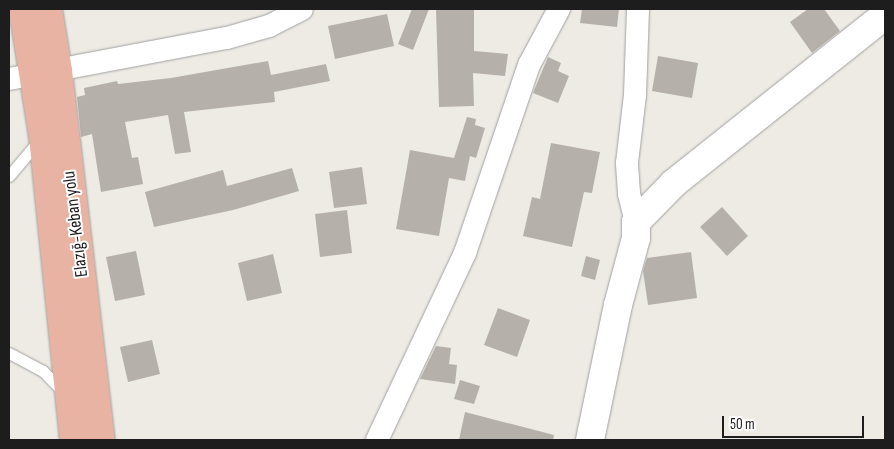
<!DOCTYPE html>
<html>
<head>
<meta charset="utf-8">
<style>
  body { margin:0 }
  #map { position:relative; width:894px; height:449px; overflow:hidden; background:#edebe4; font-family:"Sofia Sans Condensed",sans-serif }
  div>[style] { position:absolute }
  .building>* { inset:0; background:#b6b0aa }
  .roads { filter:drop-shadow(0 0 1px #a1a1a1) drop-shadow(0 0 1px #a1a1a1) }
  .service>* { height:11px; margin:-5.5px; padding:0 5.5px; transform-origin:5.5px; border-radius:5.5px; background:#fff }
  .minor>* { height:22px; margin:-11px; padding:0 11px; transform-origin:11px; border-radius:11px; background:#fff }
  .tertiary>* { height:28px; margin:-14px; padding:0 14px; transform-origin:14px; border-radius:14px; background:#fff }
  .trunk>* { height:28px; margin:-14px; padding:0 14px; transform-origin:14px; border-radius:14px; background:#e8b3a2 }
  span { translate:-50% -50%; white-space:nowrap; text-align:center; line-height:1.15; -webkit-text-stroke:4px #fff; paint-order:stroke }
  .street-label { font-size:18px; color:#1d1d1d }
  .frame { position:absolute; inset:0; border:10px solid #1d1d1d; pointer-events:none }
  .scale { position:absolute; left:722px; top:416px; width:142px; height:22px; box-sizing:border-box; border:2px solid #1d1d1d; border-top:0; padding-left:6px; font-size:15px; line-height:18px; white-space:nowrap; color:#1d1d1d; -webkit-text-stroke:4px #fff; paint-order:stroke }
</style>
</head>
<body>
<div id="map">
  <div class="building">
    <i style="clip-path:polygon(412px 9px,429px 9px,413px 50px,398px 44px)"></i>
    <i style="clip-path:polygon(436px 9px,474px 9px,474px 51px,508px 54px,505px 76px,473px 73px,474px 106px,439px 107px)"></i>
    <i style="clip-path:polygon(582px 9px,619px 9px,617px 27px,580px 23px)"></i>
    <i style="clip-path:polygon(808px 9px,824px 9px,840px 31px,812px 53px,790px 22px)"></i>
    <i style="clip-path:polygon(387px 14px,394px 46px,335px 59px,328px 26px)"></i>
    <i style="clip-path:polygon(658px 56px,698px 63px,692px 98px,652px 91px)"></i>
    <i style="clip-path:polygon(548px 57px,561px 63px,558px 71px,569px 76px,558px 103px,533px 93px)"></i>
    <i style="clip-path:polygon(268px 61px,271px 75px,326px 64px,330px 81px,274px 92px,275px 102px,184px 112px,191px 152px,175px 154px,168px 115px,125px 122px,132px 158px,138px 157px,143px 184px,101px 192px,92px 134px,81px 137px,77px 97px,85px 95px,84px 88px,117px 81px,118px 84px,171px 78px)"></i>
    <i style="clip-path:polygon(467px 117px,476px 119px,475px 125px,485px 128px,476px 158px,470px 156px,465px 181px,449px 178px,439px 236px,396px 229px,410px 150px,454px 158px)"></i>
    <i style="clip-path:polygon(551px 143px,600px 152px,592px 193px,584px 192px,572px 247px,523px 236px,532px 197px,540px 199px)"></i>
    <i style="clip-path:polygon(362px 167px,367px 204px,334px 208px,329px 172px)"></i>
    <i style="clip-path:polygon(292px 168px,299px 191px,233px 210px,154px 227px,145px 192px,223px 170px,227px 186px)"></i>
    <i style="clip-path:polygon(722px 207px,748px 236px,727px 256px,700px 227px)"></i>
    <i style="clip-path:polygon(347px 210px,352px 253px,320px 257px,315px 214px)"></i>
    <i style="clip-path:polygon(136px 251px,145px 295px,115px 301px,106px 257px)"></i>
    <i style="clip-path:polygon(691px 252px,697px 298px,648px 305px,643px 271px,647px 258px)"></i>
    <i style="clip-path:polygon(273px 254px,282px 293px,247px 301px,238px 263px)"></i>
    <i style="clip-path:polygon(586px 256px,600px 260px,595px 280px,581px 276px)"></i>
    <i style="clip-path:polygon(498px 308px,530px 320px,517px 357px,484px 345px)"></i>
    <i style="clip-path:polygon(152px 340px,160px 374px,128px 382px,120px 347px)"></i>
    <i style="clip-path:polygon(436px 346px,451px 348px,449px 364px,457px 365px,455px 384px,420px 379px)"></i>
    <i style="clip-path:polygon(460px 380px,480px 386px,474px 404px,454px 399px)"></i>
    <i style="clip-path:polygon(465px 412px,554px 435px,553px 440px,459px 440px)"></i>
  </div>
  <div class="roads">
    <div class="service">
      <i style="left:9px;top:176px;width:48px;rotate:-50deg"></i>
      <i style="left:9px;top:353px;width:38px;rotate:28deg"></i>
      <i style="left:43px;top:371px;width:32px;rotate:46deg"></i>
    </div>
    <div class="minor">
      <i style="left:9px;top:79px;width:222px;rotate:-10.7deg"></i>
      <i style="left:227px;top:38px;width:44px;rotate:-15.9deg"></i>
      <i style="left:269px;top:26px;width:37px;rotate:-27deg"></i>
      <i style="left:636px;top:222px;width:30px;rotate:-104deg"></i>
      <i style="left:629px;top:193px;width:30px;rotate:-94deg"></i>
      <i style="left:627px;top:163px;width:68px;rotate:-83.3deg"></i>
      <i style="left:635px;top:95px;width:86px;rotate:-88deg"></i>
      <i style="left:377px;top:440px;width:207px;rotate:-64.8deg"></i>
      <i style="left:465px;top:253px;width:199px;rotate:-71.2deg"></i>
      <i style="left:529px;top:65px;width:64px;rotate:-61.8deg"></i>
    </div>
    <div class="tertiary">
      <i style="left:590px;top:440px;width:138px;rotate:-78.3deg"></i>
      <i style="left:618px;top:305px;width:69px;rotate:-75deg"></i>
      <i style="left:636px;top:238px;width:16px;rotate:-90deg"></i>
      <i style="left:636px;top:222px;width:54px;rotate:-45.7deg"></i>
      <i style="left:674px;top:183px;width:270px;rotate:-38.5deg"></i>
    </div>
    <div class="trunk">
      <i style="left:23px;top:9px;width:129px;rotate:81.1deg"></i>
      <i style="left:43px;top:136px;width:306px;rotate:84.2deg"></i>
      <i style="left:48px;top:9px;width:63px;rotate:80.8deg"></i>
      <i style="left:58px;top:71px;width:371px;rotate:83.4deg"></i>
    </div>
  </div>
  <div class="street-label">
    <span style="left:76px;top:224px;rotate:-97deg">Elazığ-Keban yolu</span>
  </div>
  <div class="frame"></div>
  <div class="scale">50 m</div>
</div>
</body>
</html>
